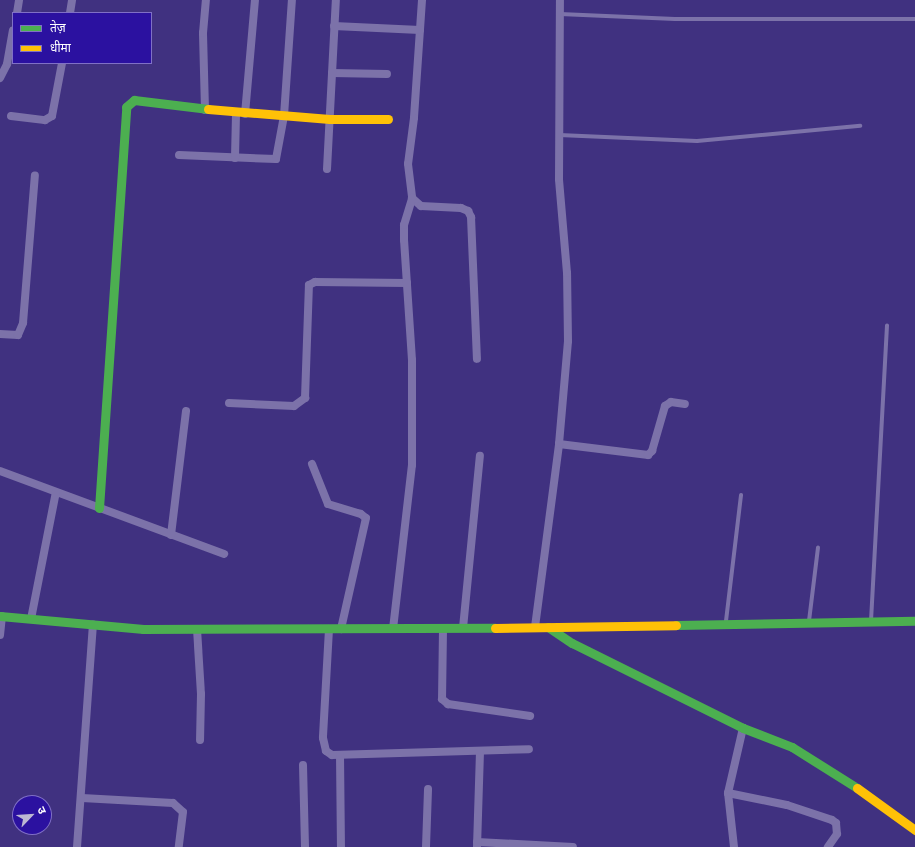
<!DOCTYPE html>
<html>
<head>
<meta charset="utf-8">
<style>
  body { margin:0 }
  #map { position:relative; width:915px; height:847px; overflow:hidden; background:#403180; font-family:Commissioner,"Noto Sans Devanagari",sans-serif }
  div>[style] { position:absolute }
  .lane>* { height:4px; margin:-2px; padding:0 2px; transform-origin:2px; border-radius:2px; background:#7c72a9 }
  .street>* { height:8px; margin:-4px; padding:0 4px; transform-origin:4px; border-radius:4px; background:#7c72a9 }
  .fast>* { height:9px; margin:-4.5px; padding:0 4.5px; transform-origin:4.5px; border-radius:4.5px; background:#4caf50 }
  .slow>* { height:9px; margin:-4.5px; padding:0 4.5px; transform-origin:4.5px; border-radius:4.5px; background:#ffc107 }
  span { translate:-50% -50%; white-space:nowrap; text-align:center; line-height:1.15; -webkit-text-stroke:3.5px #2b11a0; paint-order:stroke }
  .legend { position:absolute; left:12px; top:12px; width:140px; height:52px; box-sizing:border-box; background:#2b11a0; border:1px solid #8070c6; margin:0; padding:5px 7px; list-style:none; font-size:12px; color:#fff }
  .legend li { display:flex; align-items:center; gap:8px; height:20px }
  .legend b { width:20px; border:1px solid #8070c6 }
  .north { position:absolute; left:12px; top:795px; width:40px; height:40px; box-sizing:border-box; background:#2b11a0; border:1px solid #8070c6; border-radius:50%; rotate:65deg; font-size:11px; font-weight:700; line-height:16px; text-align:center; color:#fff }
  .north::after { content:''; display:block; margin:auto; width:14px; height:18px; background:#bcb7d3; clip-path:polygon(50% 0,100% 100%,50% 72%,0 100%) }
</style>
</head>
<body>
<div id="map">
  <div class="lane">
    <i style="left:560px;top:14px;width:115px;rotate:2.5deg"></i>
    <i style="left:675px;top:19px;width:240px"></i>
    <i style="left:559px;top:135px;width:138px;rotate:2.5deg"></i>
    <i style="left:697px;top:141px;width:164px;rotate:-5.3deg"></i>
    <i style="left:726px;top:621px;width:127px;rotate:-83.2deg"></i>
    <i style="left:809px;top:621px;width:74px;rotate:-83deg"></i>
    <i style="left:871px;top:621px;width:296px;rotate:-86.9deg"></i>
  </div>
  <div class="street">
    <i style="left:422px;top:0;width:118px;rotate:93.9deg"></i>
    <i style="left:414px;top:118px;width:46px;rotate:97.4deg"></i>
    <i style="left:408px;top:164px;width:34px;rotate:83deg"></i>
    <i style="left:412px;top:198px;width:12px;rotate:42deg"></i>
    <i style="left:421px;top:206px;width:40px;rotate:2.9deg"></i>
    <i style="left:461px;top:208px;width:8px;rotate:23deg"></i>
    <i style="left:468px;top:211px;width:7px;rotate:63deg"></i>
    <i style="left:471px;top:217px;width:142px;rotate:87.6deg"></i>
    <i style="left:17px;top:13px;width:13px;rotate:-81deg"></i>
    <i style="left:70px;top:13px;width:13px;rotate:-81deg"></i>
    <i style="left:334px;top:26px;width:86px;rotate:2.7deg"></i>
    <i style="left:332px;top:73px;width:55px;rotate:1deg"></i>
    <i style="left:0;top:78px;width:16px;rotate:-63deg"></i>
    <i style="left:7px;top:64px;width:34px;rotate:-80deg"></i>
    <i style="left:205px;top:110px;width:77px;rotate:-91.5deg"></i>
    <i style="left:203px;top:33px;width:33px;rotate:-85deg"></i>
    <i style="left:245px;top:114px;width:114px;rotate:-85deg"></i>
    <i style="left:11px;top:116px;width:34px;rotate:7deg"></i>
    <i style="left:45px;top:120px;width:8px;rotate:-30deg"></i>
    <i style="left:52px;top:116px;width:54px;rotate:-79.3deg"></i>
    <i style="left:179px;top:155px;width:97px;rotate:2.4deg"></i>
    <i style="left:276px;top:159px;width:44px;rotate:-79.5deg"></i>
    <i style="left:284px;top:116px;width:116px;rotate:-86.1deg"></i>
    <i style="left:235px;top:158px;width:45px;rotate:-88.7deg"></i>
    <i style="left:327px;top:169px;width:169px;rotate:-87deg"></i>
    <i style="left:0;top:334px;width:18px;rotate:3deg"></i>
    <i style="left:18px;top:335px;width:13px;rotate:-67deg"></i>
    <i style="left:23px;top:323px;width:148px;rotate:-85.4deg"></i>
    <i style="left:229px;top:403px;width:65px;rotate:2.6deg"></i>
    <i style="left:294px;top:406px;width:14px;rotate:-36deg"></i>
    <i style="left:305px;top:398px;width:113px;rotate:-88deg"></i>
    <i style="left:309px;top:285px;width:7px;rotate:-27deg"></i>
    <i style="left:315px;top:282px;width:92px;rotate:0.6deg"></i>
    <i style="left:559px;top:444px;width:90px;rotate:7deg"></i>
    <i style="left:648px;top:455px;width:6px;rotate:-45deg"></i>
    <i style="left:652px;top:451px;width:47px;rotate:-73.9deg"></i>
    <i style="left:665px;top:406px;width:7px;rotate:-34deg"></i>
    <i style="left:671px;top:402px;width:14px;rotate:8deg"></i>
    <i style="left:312px;top:464px;width:43px;rotate:68.2deg"></i>
    <i style="left:328px;top:504px;width:34px;rotate:17deg"></i>
    <i style="left:361px;top:514px;width:6px;rotate:39deg"></i>
    <i style="left:366px;top:518px;width:114px;rotate:102.7deg"></i>
    <i style="left:0;top:471px;width:239px;rotate:20.3deg"></i>
    <i style="left:171px;top:535px;width:125px;rotate:-83.1deg"></i>
    <i style="left:31px;top:619px;width:129px;rotate:-78.9deg"></i>
    <i style="left:535px;top:627px;width:185px;rotate:-82.5deg"></i>
    <i style="left:559px;top:444px;width:103px;rotate:-85deg"></i>
    <i style="left:568px;top:341px;width:68px;rotate:-90.8deg"></i>
    <i style="left:567px;top:273px;width:94px;rotate:-94.9deg"></i>
    <i style="left:559px;top:179px;width:179px;rotate:-89.7deg"></i>
    <i style="left:463px;top:628px;width:173px;rotate:-84.4deg"></i>
    <i style="left:197px;top:629px;width:65px;rotate:86.5deg"></i>
    <i style="left:201px;top:694px;width:46px;rotate:91.2deg"></i>
    <i style="left:329px;top:629px;width:109px;rotate:93.2deg"></i>
    <i style="left:323px;top:738px;width:13px;rotate:77deg"></i>
    <i style="left:326px;top:751px;width:7px;rotate:34deg"></i>
    <i style="left:332px;top:755px;width:197px;rotate:-1.7deg"></i>
    <i style="left:393px;top:629px;width:165px;rotate:-83.4deg"></i>
    <i style="left:412px;top:465px;width:105px;rotate:-90deg"></i>
    <i style="left:412px;top:360px;width:120px;rotate:-93.8deg"></i>
    <i style="left:404px;top:240px;width:15px;rotate:-90deg"></i>
    <i style="left:404px;top:225px;width:28px;rotate:-73deg"></i>
    <i style="left:443px;top:629px;width:70px;rotate:90.8deg"></i>
    <i style="left:442px;top:699px;width:8px;rotate:40deg"></i>
    <i style="left:448px;top:704px;width:83px;rotate:8.3deg"></i>
    <i style="left:0;top:635px;width:19px;rotate:-84deg"></i>
    <i style="left:340px;top:755px;width:92px;rotate:89.4deg"></i>
    <i style="left:303px;top:765px;width:82px;rotate:88.6deg"></i>
    <i style="left:728px;top:793px;width:60px;rotate:11.5deg"></i>
    <i style="left:787px;top:805px;width:47px;rotate:18.4deg"></i>
    <i style="left:832px;top:820px;width:5px;rotate:37deg"></i>
    <i style="left:836px;top:823px;width:11px;rotate:85deg"></i>
    <i style="left:837px;top:834px;width:16px;rotate:125deg"></i>
    <i style="left:82px;top:798px;width:91px;rotate:3.1deg"></i>
    <i style="left:173px;top:803px;width:13px;rotate:42deg"></i>
    <i style="left:183px;top:812px;width:35px;rotate:97deg"></i>
    <i style="left:477px;top:842px;width:96px;rotate:3deg"></i>
    <i style="left:77px;top:847px;width:223px;rotate:-85.9deg"></i>
    <i style="left:426px;top:847px;width:58px;rotate:-88deg"></i>
    <i style="left:477px;top:847px;width:96px;rotate:-88.2deg"></i>
    <i style="left:734px;top:847px;width:54px;rotate:-96.3deg"></i>
    <i style="left:728px;top:793px;width:67px;rotate:-77deg"></i>
  </div>
  <div class="fast">
    <i style="left:99px;top:508px;width:402px;rotate:-86.1deg"></i>
    <i style="left:126px;top:107px;width:11px;rotate:-41deg"></i>
    <i style="left:134px;top:100px;width:75px;rotate:6.9deg"></i>
    <i style="left:0;top:616px;width:144px;rotate:5.2deg"></i>
    <i style="left:143px;top:629px;width:352px;rotate:-0.2deg"></i>
    <i style="left:676px;top:625px;width:239px;rotate:-1deg"></i>
    <i style="left:548px;top:627px;width:29px;rotate:34deg"></i>
    <i style="left:572px;top:643px;width:191px;rotate:26.4deg"></i>
    <i style="left:743px;top:728px;width:53px;rotate:21.2deg"></i>
    <i style="left:792px;top:747px;width:77px;rotate:32.2deg"></i>
  </div>
  <div class="slow">
    <i style="left:208px;top:109px;width:122px;rotate:4.7deg"></i>
    <i style="left:330px;top:119px;width:58px"></i>
    <i style="left:495px;top:628px;width:181px;rotate:-0.9deg"></i>
    <i style="left:857px;top:788px;width:72px;rotate:35.9deg"></i>
  </div>
  <ul class="legend">
  <li><b style="height:5px;background:#4caf50"></b>तेज़</li>
  <li><b style="height:5px;background:#ffc107"></b>धीमा</li>
  </ul>
  <div class="north">उ</div>
</div>
</body>
</html>
